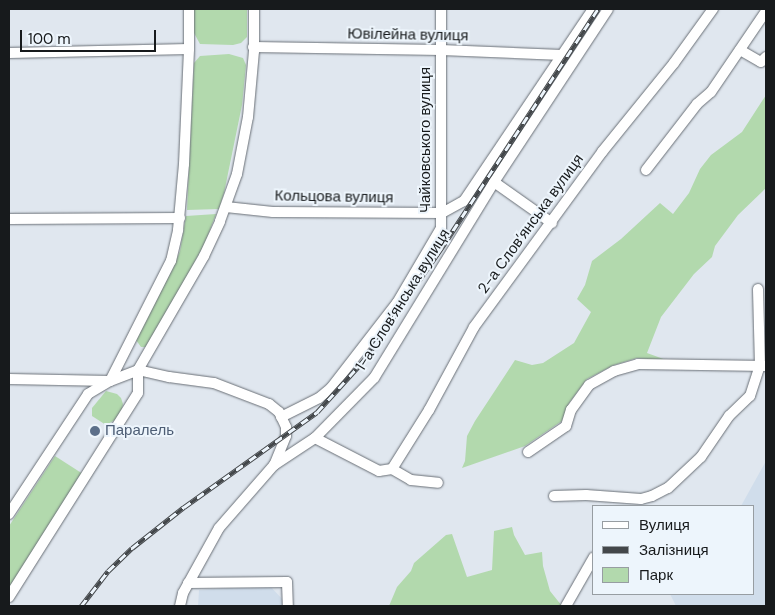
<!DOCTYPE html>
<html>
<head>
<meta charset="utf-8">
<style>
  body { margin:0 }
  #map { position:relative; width:775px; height:615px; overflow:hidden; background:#e0e7ef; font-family:"DM Sans",sans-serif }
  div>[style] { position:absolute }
  .built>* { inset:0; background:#d0ddeb }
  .green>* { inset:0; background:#b2d9ad }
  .roads { filter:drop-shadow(0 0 1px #696f76) drop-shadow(0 0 1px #696f76) }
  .minor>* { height:10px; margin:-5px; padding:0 5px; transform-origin:5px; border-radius:5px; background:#fff }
  .rail>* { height:4.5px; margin-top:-2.25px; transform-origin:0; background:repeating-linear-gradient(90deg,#edf5fc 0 8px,#43474a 0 16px); box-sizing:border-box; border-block:1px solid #43474a }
  .dots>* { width:14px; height:14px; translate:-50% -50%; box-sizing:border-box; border:2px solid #edf5fc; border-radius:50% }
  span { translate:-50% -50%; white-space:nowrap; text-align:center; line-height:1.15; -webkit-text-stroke:4px #edf5fc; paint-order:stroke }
  .street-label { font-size:15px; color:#171a1c }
  .service-label { font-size:15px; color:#4e5e75 }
  .left { translate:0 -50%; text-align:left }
  .frame { position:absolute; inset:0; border:10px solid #171a1c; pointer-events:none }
  .legend { position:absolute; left:592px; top:505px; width:162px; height:90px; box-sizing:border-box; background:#edf5fc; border:1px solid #979da2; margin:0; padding:6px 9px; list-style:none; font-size:15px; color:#171a1c }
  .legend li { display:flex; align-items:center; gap:10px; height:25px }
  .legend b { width:25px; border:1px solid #979da2 }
  .scale { position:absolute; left:20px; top:30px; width:136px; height:22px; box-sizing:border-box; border:2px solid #171a1c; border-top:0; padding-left:6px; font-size:15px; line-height:18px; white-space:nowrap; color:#171a1c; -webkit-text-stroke:4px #edf5fc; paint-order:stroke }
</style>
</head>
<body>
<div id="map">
  <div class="built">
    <i style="clip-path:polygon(766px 461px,766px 606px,676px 606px,670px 594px,754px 594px,754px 506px,741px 506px)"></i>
    <i style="clip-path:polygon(269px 585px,284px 601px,284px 606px,198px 606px,199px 590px)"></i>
  </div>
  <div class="green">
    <i style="clip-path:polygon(194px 9px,247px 9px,247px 37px,241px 43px,233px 45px,200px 44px,194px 33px)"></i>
    <i style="clip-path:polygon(229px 54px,243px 58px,246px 65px,242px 105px,224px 193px,219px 209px,187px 210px,194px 63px,200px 56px)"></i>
    <i style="clip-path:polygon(766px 95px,766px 188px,738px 215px,715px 246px,712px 257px,694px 274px,661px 317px,647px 353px,669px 361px,637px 358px,614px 365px,587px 379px,569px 403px,562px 421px,525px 446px,462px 468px,465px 461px,467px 436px,475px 421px,515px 360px,532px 365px,543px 363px,574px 343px,591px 312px,577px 299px,585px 285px,592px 261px,621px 239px,660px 203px,673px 214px,689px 193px,700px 169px,711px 155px,742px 132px)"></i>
    <i style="clip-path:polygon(216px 214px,205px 243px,177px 294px,146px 347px,141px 347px,136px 340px,174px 266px,180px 251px,186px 216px)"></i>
    <i style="clip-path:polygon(106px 391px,117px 394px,121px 398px,123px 404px,122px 409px,115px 420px,106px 425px,92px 416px,92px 408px)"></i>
    <i style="clip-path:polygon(55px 456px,83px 474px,9px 590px,9px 526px)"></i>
    <i style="clip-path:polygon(512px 527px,514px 535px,525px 555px,542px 552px,543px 566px,550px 591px,562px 606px,389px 606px,397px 587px,411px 571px,414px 563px,446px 535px,452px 534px,467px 577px,492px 570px,494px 531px)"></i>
  </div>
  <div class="roads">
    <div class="minor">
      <i style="left:253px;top:47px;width:188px;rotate:0.9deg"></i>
      <i style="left:441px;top:50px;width:121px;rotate:2.4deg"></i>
      <i style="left:740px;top:50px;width:24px;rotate:30deg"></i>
      <i style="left:761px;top:62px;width:7px;rotate:-45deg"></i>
      <i style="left:9px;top:53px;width:180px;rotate:-1.3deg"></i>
      <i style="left:646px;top:170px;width:83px;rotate:-52.3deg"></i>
      <i style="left:697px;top:104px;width:18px;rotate:-41deg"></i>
      <i style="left:711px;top:92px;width:98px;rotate:-55.8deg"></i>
      <i style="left:494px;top:182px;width:71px;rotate:35.3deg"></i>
      <i style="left:226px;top:207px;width:47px;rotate:6.1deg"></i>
      <i style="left:273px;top:212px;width:169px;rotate:0.3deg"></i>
      <i style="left:442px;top:213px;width:25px;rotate:-29deg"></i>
      <i style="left:464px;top:201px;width:231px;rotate:-56.1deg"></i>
      <i style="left:9px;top:219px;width:171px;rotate:-0.3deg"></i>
      <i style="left:9px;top:379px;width:101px;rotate:1.1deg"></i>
      <i style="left:110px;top:381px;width:30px;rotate:-21deg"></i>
      <i style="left:138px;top:370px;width:32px;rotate:13deg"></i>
      <i style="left:169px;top:377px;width:45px;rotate:7.6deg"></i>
      <i style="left:214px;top:383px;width:59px;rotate:20.9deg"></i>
      <i style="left:269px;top:404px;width:13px;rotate:39deg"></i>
      <i style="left:279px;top:412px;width:17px;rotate:65deg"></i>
      <i style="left:286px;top:427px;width:9px;rotate:90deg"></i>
      <i style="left:286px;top:436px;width:31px;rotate:112deg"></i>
      <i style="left:281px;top:417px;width:42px;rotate:-26.6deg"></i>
      <i style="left:319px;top:398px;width:16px;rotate:-40deg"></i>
      <i style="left:331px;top:388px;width:108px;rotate:-52.2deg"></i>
      <i style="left:397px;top:303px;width:87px;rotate:-59.6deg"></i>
      <i style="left:441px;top:228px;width:219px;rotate:-90deg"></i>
      <i style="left:315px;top:438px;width:72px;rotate:27.3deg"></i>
      <i style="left:379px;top:471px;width:13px;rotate:-9deg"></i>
      <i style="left:392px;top:469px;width:22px;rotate:30deg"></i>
      <i style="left:411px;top:480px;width:27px;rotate:6deg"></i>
      <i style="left:528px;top:452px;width:46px;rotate:-34.4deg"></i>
      <i style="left:566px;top:426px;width:17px;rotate:-73deg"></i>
      <i style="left:571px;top:410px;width:31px;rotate:-54deg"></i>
      <i style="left:589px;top:385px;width:29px;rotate:-29deg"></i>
      <i style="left:614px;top:371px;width:25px;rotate:-16deg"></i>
      <i style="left:638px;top:364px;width:127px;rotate:0.9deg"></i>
      <i style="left:392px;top:469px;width:70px;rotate:-57.9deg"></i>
      <i style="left:429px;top:410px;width:94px;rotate:-61.5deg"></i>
      <i style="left:474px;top:327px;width:217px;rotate:-53.8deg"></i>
      <i style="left:602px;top:152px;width:114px;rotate:-51deg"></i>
      <i style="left:674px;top:63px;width:67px;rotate:-54.2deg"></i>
      <i style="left:554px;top:496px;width:32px;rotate:-2deg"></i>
      <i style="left:586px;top:495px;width:55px;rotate:4.2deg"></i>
      <i style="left:641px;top:499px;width:11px;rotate:-15deg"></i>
      <i style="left:652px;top:496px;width:18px;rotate:-27deg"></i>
      <i style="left:668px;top:488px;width:45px;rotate:-43.2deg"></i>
      <i style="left:701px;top:457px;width:50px;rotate:-55.7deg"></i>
      <i style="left:729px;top:416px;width:29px;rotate:-44deg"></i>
      <i style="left:750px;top:396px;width:32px;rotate:-72deg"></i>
      <i style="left:760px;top:366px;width:77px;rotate:-91.5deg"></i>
      <i style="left:9px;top:514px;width:144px;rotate:-56.6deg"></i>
      <i style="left:88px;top:394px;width:26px;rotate:-31deg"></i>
      <i style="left:110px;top:381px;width:135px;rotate:-63.1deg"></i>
      <i style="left:171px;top:261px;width:32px;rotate:-77deg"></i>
      <i style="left:178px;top:230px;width:66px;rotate:-84.8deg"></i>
      <i style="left:184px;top:164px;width:115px;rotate:-87.5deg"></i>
      <i style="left:189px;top:49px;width:40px;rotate:-90deg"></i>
      <i style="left:188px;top:583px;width:99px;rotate:-0.6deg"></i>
      <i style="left:287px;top:582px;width:24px;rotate:88deg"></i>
      <i style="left:9px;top:597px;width:241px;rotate:-57.7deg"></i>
      <i style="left:138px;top:393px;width:23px;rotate:-90deg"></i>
      <i style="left:138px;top:370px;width:132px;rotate:-59.9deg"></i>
      <i style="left:204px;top:256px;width:38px;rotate:-65deg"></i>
      <i style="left:220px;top:221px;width:50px;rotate:-70.1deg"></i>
      <i style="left:237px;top:174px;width:58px;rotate:-79.1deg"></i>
      <i style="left:248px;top:117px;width:66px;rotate:-84.8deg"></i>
      <i style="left:254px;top:51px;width:42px;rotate:-90deg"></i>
      <i style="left:180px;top:606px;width:13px;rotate:-77deg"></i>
      <i style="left:183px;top:593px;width:74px;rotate:-61deg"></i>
      <i style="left:219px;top:528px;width:84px;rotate:-48.9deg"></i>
      <i style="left:274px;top:465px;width:49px;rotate:-33.4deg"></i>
      <i style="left:315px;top:438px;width:84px;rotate:-45.5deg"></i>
      <i style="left:374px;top:378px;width:230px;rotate:-58.5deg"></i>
      <i style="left:494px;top:182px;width:207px;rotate:-56.6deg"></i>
      <i style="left:566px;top:606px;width:56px;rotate:-60.3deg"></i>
    </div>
  </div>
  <div class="rail">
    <i style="left:81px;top:606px;width:44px;rotate:-52.4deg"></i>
    <i style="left:108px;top:571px;width:33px;rotate:-44deg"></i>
    <i style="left:132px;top:548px;width:66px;rotate:-38.3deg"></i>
    <i style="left:184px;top:507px;width:163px;rotate:-35.5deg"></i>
    <i style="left:317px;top:412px;width:70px;rotate:-47.9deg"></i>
    <i style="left:364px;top:360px;width:141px;rotate:-55.4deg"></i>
    <i style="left:444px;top:244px;width:281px;rotate:-56.8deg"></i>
  </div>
  <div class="dots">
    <i style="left:95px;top:431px;background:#5c6f8a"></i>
  </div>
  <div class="street-label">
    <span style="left:408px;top:35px;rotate:1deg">Ювілейна вулиця</span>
    <span style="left:426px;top:140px;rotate:-90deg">Чайковського вулиця</span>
    <span style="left:334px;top:197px;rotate:1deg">Кольцова вулиця</span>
    <span style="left:531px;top:224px;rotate:-54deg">2-а Слов’янська вулиця</span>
    <span style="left:403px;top:300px;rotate:-58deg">1-а Слов’янська вулиця</span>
  </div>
  <div class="service-label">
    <span class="left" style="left:105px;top:431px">Паралель</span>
  </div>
  <div class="frame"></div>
  <ul class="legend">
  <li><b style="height:6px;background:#fff"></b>Вулиця</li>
  <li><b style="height:6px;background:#43474a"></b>Залізниця</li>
  <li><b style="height:14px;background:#b2d9ad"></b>Парк</li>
  </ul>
  <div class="scale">100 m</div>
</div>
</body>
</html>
